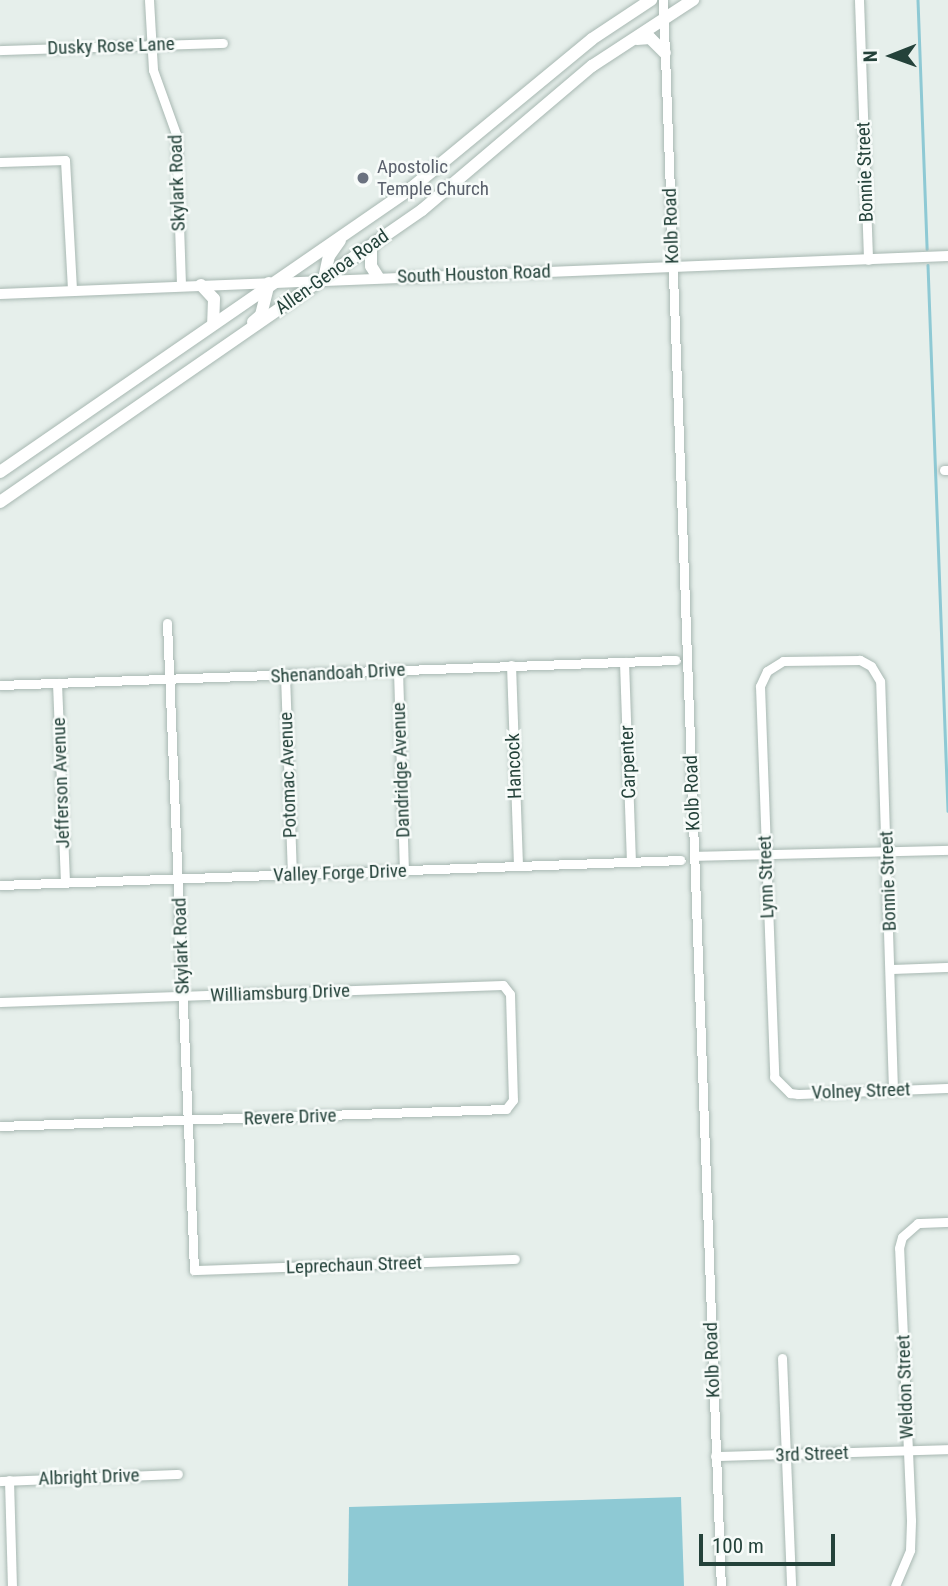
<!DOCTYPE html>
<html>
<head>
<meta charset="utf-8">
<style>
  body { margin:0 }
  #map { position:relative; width:948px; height:1586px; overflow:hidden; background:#e6efeb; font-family:"Roboto Condensed",sans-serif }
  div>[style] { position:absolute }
  .water>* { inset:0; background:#8ec9d4 }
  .stream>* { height:2.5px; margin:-1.25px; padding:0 1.25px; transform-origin:1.25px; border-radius:1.25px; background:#8ec9d4 }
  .roads { filter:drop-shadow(0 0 2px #a8b8b2) drop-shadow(0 0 2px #a8b8b2) }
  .minor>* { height:9px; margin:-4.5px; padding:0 4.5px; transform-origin:4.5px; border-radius:4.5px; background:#fff }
  .tertiary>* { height:10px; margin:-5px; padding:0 5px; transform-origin:5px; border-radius:5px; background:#fff }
  .secondary>* { height:12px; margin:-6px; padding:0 6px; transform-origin:6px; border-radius:6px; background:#fff }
  .dots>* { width:19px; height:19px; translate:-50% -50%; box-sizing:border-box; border:4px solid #f7fbf9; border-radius:50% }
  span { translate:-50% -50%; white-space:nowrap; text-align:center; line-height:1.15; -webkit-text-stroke:5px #f7fbf9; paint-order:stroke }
  .street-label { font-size:19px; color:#24423a }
  .worship-label { font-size:19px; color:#5b616d }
  .left { translate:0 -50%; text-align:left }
  .north { position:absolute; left:857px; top:21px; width:70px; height:70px; -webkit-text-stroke:5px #f7fbf9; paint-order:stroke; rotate:269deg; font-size:19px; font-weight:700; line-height:28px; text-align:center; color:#24423a }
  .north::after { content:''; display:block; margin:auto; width:24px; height:32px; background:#24423a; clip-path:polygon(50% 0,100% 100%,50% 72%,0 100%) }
  .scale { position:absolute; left:699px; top:1534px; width:136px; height:32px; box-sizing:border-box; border:4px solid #24423a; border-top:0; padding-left:9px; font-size:21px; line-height:24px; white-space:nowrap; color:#24423a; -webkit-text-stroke:5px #f7fbf9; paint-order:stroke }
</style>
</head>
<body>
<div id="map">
  <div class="water">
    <i style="clip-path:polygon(681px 1497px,684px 1586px,348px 1586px,349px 1507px)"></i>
  </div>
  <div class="stream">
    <i style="left:918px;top:0;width:249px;rotate:87.9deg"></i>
    <i style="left:928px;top:265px;width:546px;rotate:87.9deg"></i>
  </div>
  <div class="roads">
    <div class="minor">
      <i style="left:149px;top:0;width:70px;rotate:86.7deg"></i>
      <i style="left:153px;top:70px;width:68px;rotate:70.2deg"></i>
      <i style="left:176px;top:134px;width:152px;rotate:88.1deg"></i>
      <i style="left:663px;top:0;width:1587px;rotate:87.91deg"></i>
      <i style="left:859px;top:0;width:260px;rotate:88deg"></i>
      <i style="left:0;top:50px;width:223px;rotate:-1.8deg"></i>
      <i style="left:0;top:162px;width:65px;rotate:-1.8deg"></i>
      <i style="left:65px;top:160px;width:131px;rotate:86.9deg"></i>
      <i style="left:944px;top:470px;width:4px"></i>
      <i style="left:167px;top:623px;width:648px;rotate:87.61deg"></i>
      <i style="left:194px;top:1270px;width:321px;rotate:-2deg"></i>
      <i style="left:624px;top:662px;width:200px;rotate:88deg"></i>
      <i style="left:511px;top:665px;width:201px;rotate:88deg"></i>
      <i style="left:398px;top:670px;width:201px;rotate:88.3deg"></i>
      <i style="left:285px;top:675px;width:200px;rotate:88deg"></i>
      <i style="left:57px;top:683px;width:200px;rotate:87.7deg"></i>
      <i style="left:0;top:685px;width:676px;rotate:-2.12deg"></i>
      <i style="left:694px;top:856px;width:254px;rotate:-1.4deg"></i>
      <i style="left:0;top:885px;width:681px;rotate:-2.1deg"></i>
      <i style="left:890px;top:969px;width:58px;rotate:-2deg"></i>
      <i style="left:0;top:1002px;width:503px;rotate:-1.94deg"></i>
      <i style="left:503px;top:985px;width:11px;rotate:52deg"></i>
      <i style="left:510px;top:994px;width:106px;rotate:88.4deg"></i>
      <i style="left:513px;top:1100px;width:11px;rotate:128deg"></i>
      <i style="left:506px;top:1109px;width:506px;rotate:178.08deg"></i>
      <i style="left:893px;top:1090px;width:409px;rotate:-91.8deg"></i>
      <i style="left:880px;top:681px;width:17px;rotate:-121deg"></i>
      <i style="left:871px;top:666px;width:13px;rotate:-151deg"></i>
      <i style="left:860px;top:660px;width:77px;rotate:179.3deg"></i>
      <i style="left:783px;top:661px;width:19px;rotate:148deg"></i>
      <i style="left:767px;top:671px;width:17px;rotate:115deg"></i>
      <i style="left:760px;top:686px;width:391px;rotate:87.9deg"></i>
      <i style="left:774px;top:1077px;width:23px;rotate:45deg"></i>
      <i style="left:790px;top:1093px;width:8px;rotate:7deg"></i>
      <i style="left:798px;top:1094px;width:150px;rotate:-2.3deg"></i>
      <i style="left:782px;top:1358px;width:228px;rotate:87.7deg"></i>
      <i style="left:715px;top:1456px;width:233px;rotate:-1.7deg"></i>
      <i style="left:9px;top:1480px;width:106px;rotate:88.4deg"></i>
      <i style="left:0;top:1481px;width:178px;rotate:-2.3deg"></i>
      <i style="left:895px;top:1586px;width:39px;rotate:-67deg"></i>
      <i style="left:910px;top:1550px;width:30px;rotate:-88deg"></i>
      <i style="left:911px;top:1520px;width:272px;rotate:-92.5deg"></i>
      <i style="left:899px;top:1248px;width:11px;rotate:-75deg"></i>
      <i style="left:902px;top:1237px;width:21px;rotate:-41deg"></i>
      <i style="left:918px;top:1223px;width:30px;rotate:-2deg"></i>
    </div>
    <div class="tertiary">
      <i style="left:0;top:294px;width:949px;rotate:-2.3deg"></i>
    </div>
    <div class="secondary">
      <i style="left:637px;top:39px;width:13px;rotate:-4deg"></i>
      <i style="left:650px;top:38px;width:21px;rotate:45deg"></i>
      <i style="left:371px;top:246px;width:20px;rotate:90deg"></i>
      <i style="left:371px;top:266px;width:13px;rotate:58deg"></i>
      <i style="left:324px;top:279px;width:24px;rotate:-78deg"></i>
      <i style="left:329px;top:256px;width:19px;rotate:-55deg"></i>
      <i style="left:201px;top:285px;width:19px;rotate:47deg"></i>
      <i style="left:214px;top:299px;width:24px;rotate:92deg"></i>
      <i style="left:253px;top:322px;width:11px;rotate:-41deg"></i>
      <i style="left:261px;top:315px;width:33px;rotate:-76deg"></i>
      <i style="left:0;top:472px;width:497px;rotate:-34.6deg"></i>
      <i style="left:409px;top:190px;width:237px;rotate:-39.5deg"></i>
      <i style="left:592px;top:39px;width:71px;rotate:-33.5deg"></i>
      <i style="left:0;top:502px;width:513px;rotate:-34.68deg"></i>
      <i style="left:422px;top:210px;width:223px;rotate:-40.3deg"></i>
      <i style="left:592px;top:66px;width:121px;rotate:-33.2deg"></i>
    </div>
  </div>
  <div class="dots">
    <i style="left:363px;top:178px;background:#6b7280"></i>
  </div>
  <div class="street-label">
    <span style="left:111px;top:46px;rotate:-2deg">Dusky Rose Lane</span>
    <span style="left:865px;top:172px;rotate:-92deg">Bonnie Street</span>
    <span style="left:177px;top:183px;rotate:-92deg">Skylark Road</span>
    <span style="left:671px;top:226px;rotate:-92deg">Kolb Road</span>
    <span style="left:332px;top:272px;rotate:-35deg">Allen-Genoa Road</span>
    <span style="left:474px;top:274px;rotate:-2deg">South Houston Road</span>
    <span style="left:338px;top:673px;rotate:-3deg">Shenandoah Drive</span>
    <span style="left:628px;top:762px;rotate:-92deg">Carpenter</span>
    <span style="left:514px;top:766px;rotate:-92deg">Hancock</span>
    <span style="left:401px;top:770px;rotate:-92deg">Dandridge Avenue</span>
    <span style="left:288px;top:775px;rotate:-92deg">Potomac Avenue</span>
    <span style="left:61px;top:783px;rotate:-92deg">Jefferson Avenue</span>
    <span style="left:692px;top:793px;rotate:-92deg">Kolb Road</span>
    <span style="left:340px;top:873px;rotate:-2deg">Valley Forge Drive</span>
    <span style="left:766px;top:877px;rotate:-92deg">Lynn Street</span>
    <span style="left:888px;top:881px;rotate:-92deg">Bonnie Street</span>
    <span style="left:181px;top:946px;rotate:-92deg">Skylark Road</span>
    <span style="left:280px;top:993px;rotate:-2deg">Williamsburg Drive</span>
    <span style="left:861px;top:1091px;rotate:-2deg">Volney Street</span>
    <span style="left:290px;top:1117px;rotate:-2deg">Revere Drive</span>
    <span style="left:354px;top:1265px;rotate:-2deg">Leprechaun Street</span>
    <span style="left:712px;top:1360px;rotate:-92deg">Kolb Road</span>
    <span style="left:905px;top:1387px;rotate:-92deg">Weldon Street</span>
    <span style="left:812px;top:1454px;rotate:-2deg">3rd Street</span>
    <span style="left:89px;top:1477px;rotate:-2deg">Albright Drive</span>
  </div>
  <div class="worship-label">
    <span class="left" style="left:377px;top:178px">Apostolic<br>Temple Church</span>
  </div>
  <div class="north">N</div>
  <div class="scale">100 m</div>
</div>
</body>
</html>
